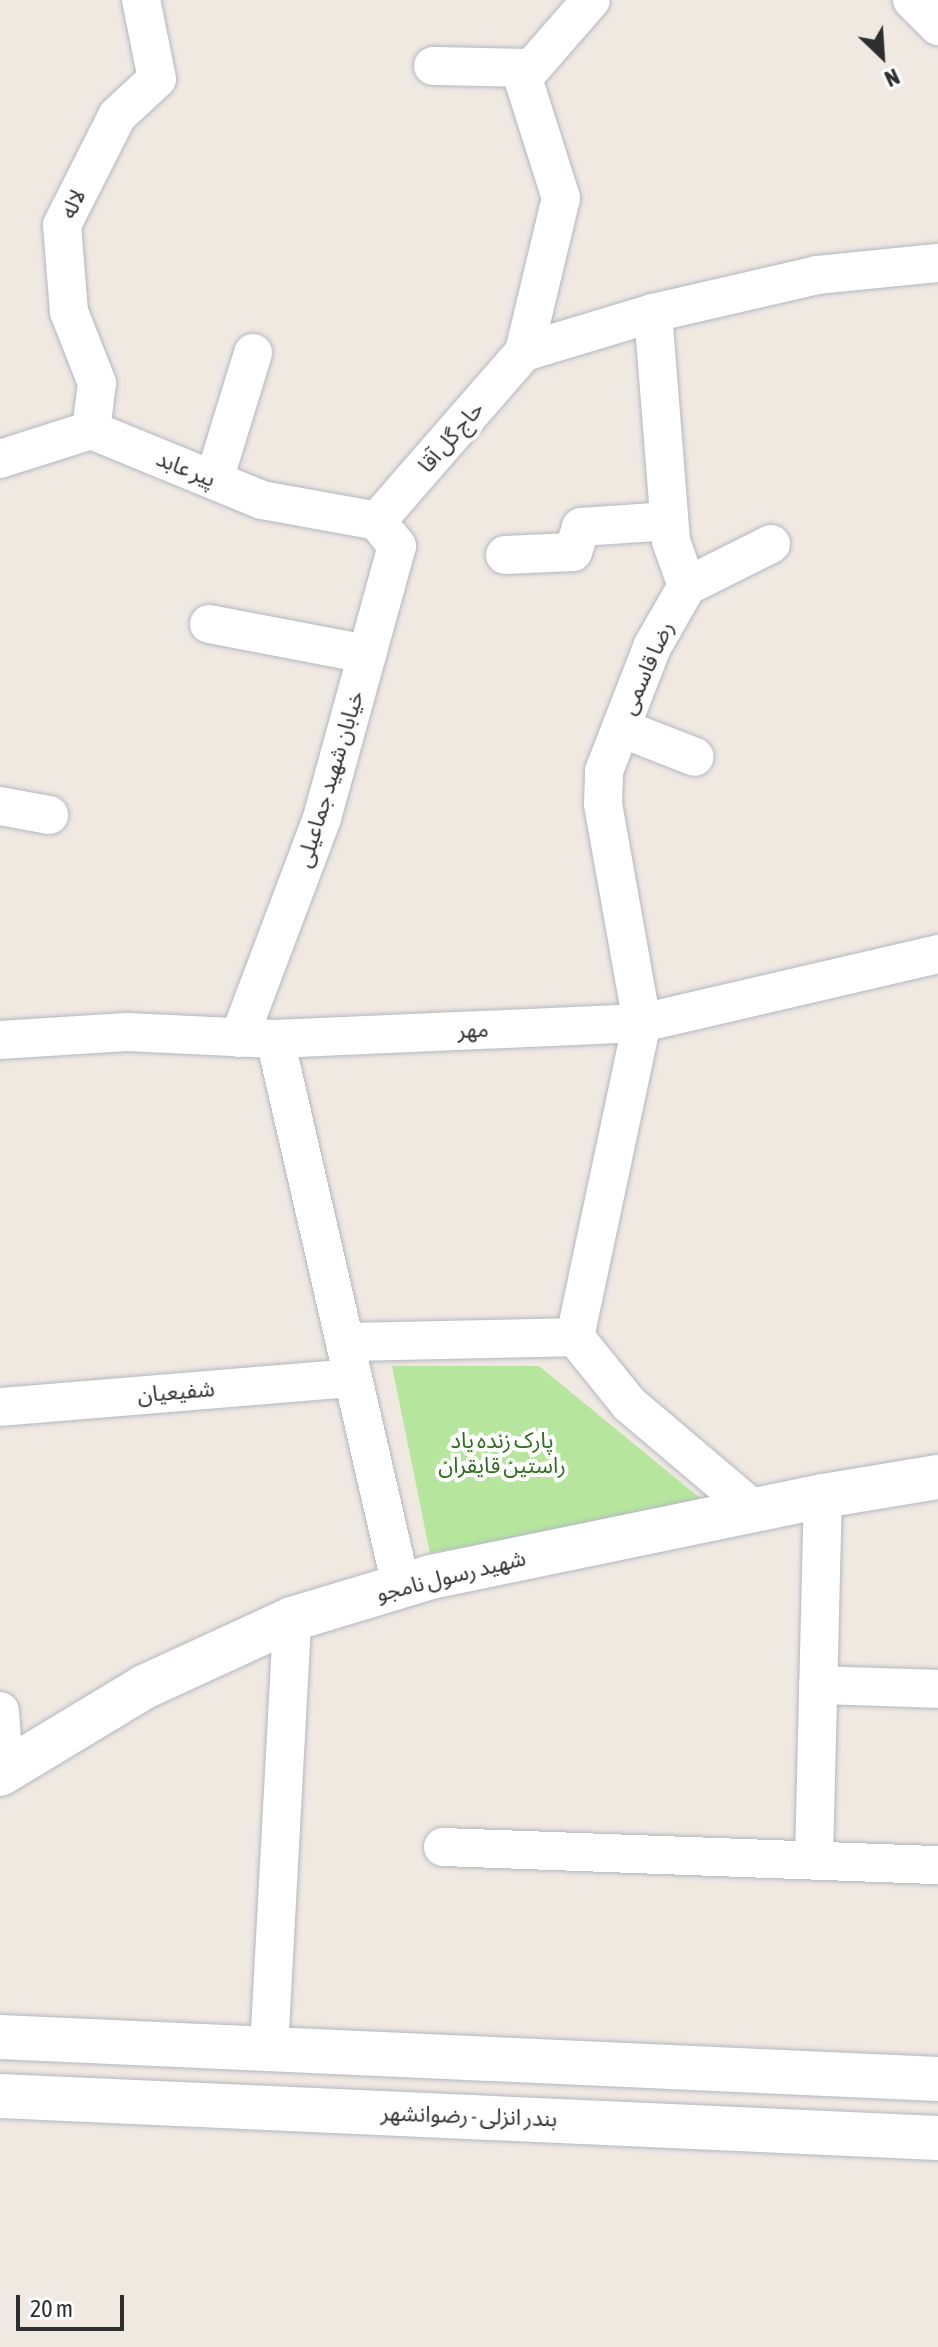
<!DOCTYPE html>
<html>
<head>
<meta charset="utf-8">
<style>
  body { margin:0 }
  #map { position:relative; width:938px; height:2347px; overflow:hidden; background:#efe9e1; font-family:"Asap Condensed","Noto Sans Arabic",sans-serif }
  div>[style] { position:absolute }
  .green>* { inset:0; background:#b6e59e }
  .roads { filter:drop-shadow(0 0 2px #b4b7c1) drop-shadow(0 0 2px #b4b7c1) }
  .minor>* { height:38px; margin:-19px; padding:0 19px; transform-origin:19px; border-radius:19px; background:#fff }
  .tertiary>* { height:44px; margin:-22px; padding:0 22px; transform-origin:22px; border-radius:22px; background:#fff }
  .secondary>* { height:44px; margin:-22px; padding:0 22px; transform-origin:22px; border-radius:22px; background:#fff }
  span { translate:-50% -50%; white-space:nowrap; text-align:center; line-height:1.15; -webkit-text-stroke:8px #fff; paint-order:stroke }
  .street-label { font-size:22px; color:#2e2e2e }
  .park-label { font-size:22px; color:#2c6e1b }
  .north { position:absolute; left:842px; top:16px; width:80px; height:80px; -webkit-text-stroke:6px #fff; paint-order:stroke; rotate:155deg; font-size:22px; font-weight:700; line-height:32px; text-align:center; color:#2e2e2e }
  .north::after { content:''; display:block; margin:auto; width:28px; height:36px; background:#2e2e2e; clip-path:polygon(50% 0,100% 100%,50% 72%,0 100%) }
  .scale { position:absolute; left:16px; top:2295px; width:108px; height:36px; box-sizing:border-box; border:4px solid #2e2e2e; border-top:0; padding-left:10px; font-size:24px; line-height:28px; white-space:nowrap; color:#2e2e2e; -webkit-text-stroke:6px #fff; paint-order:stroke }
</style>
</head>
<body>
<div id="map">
  <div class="green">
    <i style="clip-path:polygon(392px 1366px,539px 1366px,706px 1503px,430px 1553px)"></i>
  </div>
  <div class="roads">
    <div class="minor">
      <i style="left:912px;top:0;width:37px;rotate:45deg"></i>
      <i style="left:433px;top:66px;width:98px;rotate:1.2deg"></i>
      <i style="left:524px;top:352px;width:135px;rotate:-16.8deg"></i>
      <i style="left:653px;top:313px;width:168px;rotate:-13deg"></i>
      <i style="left:817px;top:275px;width:122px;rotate:-5.7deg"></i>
      <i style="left:91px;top:430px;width:47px;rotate:-82.7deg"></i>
      <i style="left:97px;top:383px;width:76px;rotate:-111.5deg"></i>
      <i style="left:69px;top:312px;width:87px;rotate:-94.6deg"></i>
      <i style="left:62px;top:225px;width:122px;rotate:-63.2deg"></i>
      <i style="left:117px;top:116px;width:54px;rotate:-42.8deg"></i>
      <i style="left:157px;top:79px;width:81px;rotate:-101.4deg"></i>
      <i style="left:0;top:459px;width:96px;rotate:-17.7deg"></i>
      <i style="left:91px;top:430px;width:185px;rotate:22.3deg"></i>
      <i style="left:262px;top:500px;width:117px;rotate:10.3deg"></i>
      <i style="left:214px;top:480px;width:133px;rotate:-72.9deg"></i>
      <i style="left:377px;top:521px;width:224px;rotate:-49deg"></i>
      <i style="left:524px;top:352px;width:158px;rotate:-76.5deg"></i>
      <i style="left:561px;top:198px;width:126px;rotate:-107.6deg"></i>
      <i style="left:523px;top:78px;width:103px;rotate:-48.9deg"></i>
      <i style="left:505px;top:555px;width:68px;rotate:-2.5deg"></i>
      <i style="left:573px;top:552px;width:26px;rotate:-72deg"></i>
      <i style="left:581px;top:527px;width:88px;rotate:-3.9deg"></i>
      <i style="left:687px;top:586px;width:94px;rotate:-26.6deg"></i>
      <i style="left:209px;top:624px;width:161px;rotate:10.8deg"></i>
      <i style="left:621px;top:728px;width:79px;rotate:21.4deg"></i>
      <i style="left:0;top:806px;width:50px;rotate:10.4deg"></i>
      <i style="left:239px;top:1038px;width:235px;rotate:-69.3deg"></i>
      <i style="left:322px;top:818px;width:282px;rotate:-74.6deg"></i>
      <i style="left:397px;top:546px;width:32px;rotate:-129deg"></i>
      <i style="left:275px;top:1039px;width:561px;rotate:77.03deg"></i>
      <i style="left:0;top:1040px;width:127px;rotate:-3.6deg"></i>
      <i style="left:127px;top:1032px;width:148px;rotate:2.7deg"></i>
      <i style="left:275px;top:1039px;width:367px;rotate:-2.5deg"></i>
      <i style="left:642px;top:1023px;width:304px;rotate:-13.1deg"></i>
      <i style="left:575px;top:1337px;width:321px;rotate:-78deg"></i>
      <i style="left:642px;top:1023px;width:222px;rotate:-100.1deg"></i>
      <i style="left:603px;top:804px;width:33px;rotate:-88deg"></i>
      <i style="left:604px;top:771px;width:133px;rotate:-68.8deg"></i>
      <i style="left:652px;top:647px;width:70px;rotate:-60.2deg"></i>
      <i style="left:687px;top:586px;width:48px;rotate:-109.6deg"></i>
      <i style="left:671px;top:541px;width:229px;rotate:-94.5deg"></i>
      <i style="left:575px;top:1337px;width:86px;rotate:51.1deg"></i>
      <i style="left:629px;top:1404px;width:164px;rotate:40.3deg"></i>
      <i style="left:345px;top:1342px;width:230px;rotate:-1.2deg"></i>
      <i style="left:0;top:1407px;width:354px;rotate:-4.7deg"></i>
      <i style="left:818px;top:1685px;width:120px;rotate:1.9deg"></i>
      <i style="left:0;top:1711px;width:59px;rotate:86.1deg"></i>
      <i style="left:443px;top:1847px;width:495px;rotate:2.1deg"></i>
      <i style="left:814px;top:1859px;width:363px;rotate:-88.6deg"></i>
      <i style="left:269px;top:2049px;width:431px;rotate:-86.9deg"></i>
    </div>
    <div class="tertiary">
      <i style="left:0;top:1774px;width:168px;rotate:-31.1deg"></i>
      <i style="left:144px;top:1687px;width:163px;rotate:-24.7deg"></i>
      <i style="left:292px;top:1619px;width:145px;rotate:-16.8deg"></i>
      <i style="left:431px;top:1577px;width:400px;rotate:-11.7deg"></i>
      <i style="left:823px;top:1496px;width:117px;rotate:-9.4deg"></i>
    </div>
    <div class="secondary">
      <i style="left:0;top:2037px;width:939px;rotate:2.56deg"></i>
      <i style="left:0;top:2096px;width:939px;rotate:2.56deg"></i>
    </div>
  </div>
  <div class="street-label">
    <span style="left:73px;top:204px;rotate:-65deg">لاله</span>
    <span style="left:451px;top:437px;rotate:-49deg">حاج گل آقا</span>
    <span style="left:186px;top:469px;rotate:22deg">پیر عابد</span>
    <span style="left:647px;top:668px;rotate:-66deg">رضا قاسمی</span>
    <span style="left:330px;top:779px;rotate:-73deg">خیابان شهید جماعیلی</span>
    <span style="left:473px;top:1030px;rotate:-3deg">مهر</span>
    <span style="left:176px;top:1392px;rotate:-5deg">شفیعیان</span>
    <span style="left:451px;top:1576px;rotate:-14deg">شهید رسول نامجو</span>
    <span style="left:469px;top:2116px;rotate:2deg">بندر انزلی - رضوانشهر</span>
  </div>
  <div class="park-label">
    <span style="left:502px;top:1453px">پارک زنده یاد<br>راستین قایقران</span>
  </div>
  <div class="north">N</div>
  <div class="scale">20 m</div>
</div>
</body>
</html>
